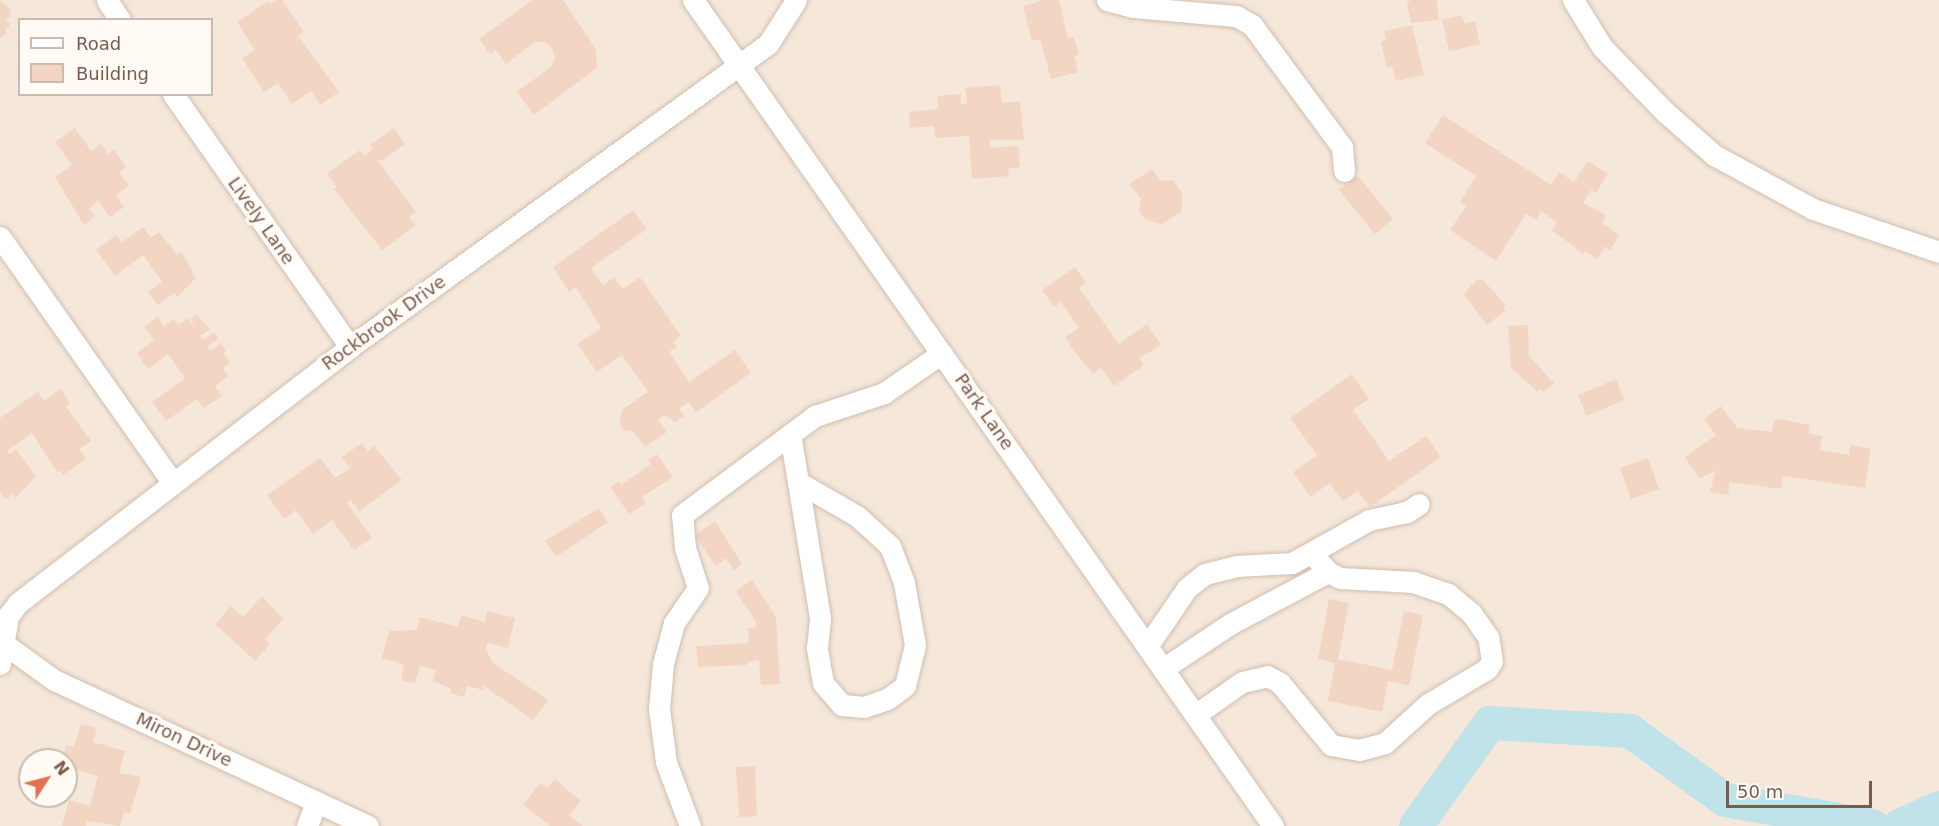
<!DOCTYPE html>
<html>
<head>
<meta charset="utf-8">
<style>
  body { margin:0 }
  #map { position:relative; width:1939px; height:826px; overflow:hidden; background:#fdf6ec; font-family:"DejaVu Sans",sans-serif }
  div>[style] { position:absolute }
  .residential>* { inset:0; background:#f5e8da }
  .river>* { height:34px; margin:-17px; padding:0 17px; transform-origin:17px; border-radius:17px; background:#bfe3e8 }
  .building>* { inset:0; background:#f3d5c3 }
  .roads { filter:drop-shadow(0 0 2px #d1beb0) drop-shadow(0 0 2px #d1beb0) }
  .minor>* { height:21px; margin:-10.5px; padding:0 10.5px; transform-origin:10.5px; border-radius:10.5px; background:#fff }
  span { translate:-50% -50%; white-space:nowrap; text-align:center; line-height:1.15; -webkit-text-stroke:6px #fffaf3; paint-order:stroke }
  .street-label { font-size:18px; color:#7a5c4d }
  .legend { position:absolute; left:18px; top:18px; width:195px; height:78px; box-sizing:border-box; background:#fffaf3; border:2px solid #cabbb1; margin:0; padding:8px 10px; list-style:none; font-size:18px; color:#7a5c4d }
  .legend li { display:flex; align-items:center; gap:12px; height:30px }
  .legend b { width:30px; border:2px solid #cabbb1 }
  .north { position:absolute; left:18px; top:748px; width:60px; height:60px; box-sizing:border-box; background:#fffaf3; border:2px solid #cabbb1; border-radius:50%; rotate:54deg; font-size:16px; font-weight:700; line-height:24px; text-align:center; color:#7a5c4d }
  .north::after { content:''; display:block; margin:auto; width:21px; height:27px; background:#e76f51; clip-path:polygon(50% 0,100% 100%,50% 72%,0 100%) }
  .scale { position:absolute; left:1726px; top:781px; width:146px; height:27px; box-sizing:border-box; border:3px solid #7a5c4d; border-top:0; padding-left:8px; font-size:18px; line-height:21px; white-space:nowrap; color:#7a5c4d; -webkit-text-stroke:4px #fffaf3; paint-order:stroke }
</style>
</head>
<body>
<div id="map">
  <div class="residential">
    <i style="clip-path:polygon(evenodd,0 0,1939px 0,1939px 826px,0 826px,0 0,20px 20px,212px 20px,212px 94px,20px 94px,20px 20px,0 0,30px 760px,66px 760px,66px 796px,30px 796px,30px 760px)"></i>
  </div>
  <div class="river">
    <i style="left:1416px;top:826px;width:127px;rotate:-54.3deg"></i>
    <i style="left:1490px;top:723px;width:140px;rotate:3.3deg"></i>
    <i style="left:1630px;top:731px;width:117px;rotate:36deg"></i>
    <i style="left:1725px;top:800px;width:150px;rotate:10deg"></i>
    <i style="left:1900px;top:826px;width:43px;rotate:-24.8deg"></i>
  </div>
  <div class="building">
    <i style="clip-path:polygon(0 0,10px 9px,11px 16px,6px 19px,10px 25px,5px 29px,7px 33px,0 38px)"></i>
    <i style="clip-path:polygon(276px 0,282px 0,304px 32px,298px 36px,339px 92px,320px 105px,311px 91px,292px 104px,278px 83px,264px 92px,242px 58px,255px 50px,237px 22px,268px 1px,270px 4px)"></i>
    <i style="clip-path:polygon(532px 0,563px 0,596px 49px,597px 68px,534px 115px,517px 92px,552px 66px,555px 57px,552px 48px,545px 42px,535px 42px,506px 64px,496px 50px,490px 54px,479px 39px)"></i>
    <i style="clip-path:polygon(1044px 0,1059px 0,1068px 38px,1074px 37px,1079px 54px,1074px 56px,1078px 72px,1051px 79px,1040px 39px,1032px 41px,1023px 6px)"></i>
    <i style="clip-path:polygon(1410px 0,1437px 0,1439px 20px,1411px 23px,1407px 4px)"></i>
    <i style="clip-path:polygon(1462px 15px,1465px 24px,1475px 21px,1480px 44px,1449px 51px,1442px 20px)"></i>
    <i style="clip-path:polygon(1412px 25px,1424px 75px,1396px 81px,1392px 67px,1387px 68px,1381px 42px,1386px 40px,1384px 31px)"></i>
    <i style="clip-path:polygon(1000px 85px,1002px 103px,1020px 101px,1024px 140px,990px 140px,990px 148px,1018px 146px,1020px 167px,1008px 168px,1009px 176px,972px 179px,969px 136px,935px 138px,934px 126px,910px 128px,909px 112px,938px 109px,937px 96px,961px 94px,961px 104px,967px 103px,965px 88px)"></i>
    <i style="clip-path:polygon(1443px 115px,1551px 185px,1559px 172px,1574px 182px,1588px 161px,1608px 174px,1596px 193px,1591px 190px,1583px 203px,1606px 215px,1602px 222px,1619px 235px,1610px 250px,1605px 247px,1597px 259px,1585px 251px,1583px 254px,1552px 230px,1557px 222px,1541px 211px,1536px 220px,1526px 214px,1496px 261px,1450px 230px,1466px 206px,1460px 202px,1476px 176px,1425px 143px)"></i>
    <i style="clip-path:polygon(75px 128px,91px 151px,101px 144px,108px 154px,114px 150px,126px 167px,119px 172px,129px 186px,116px 195px,124px 207px,110px 217px,98px 201px,89px 208px,95px 216px,84px 225px,55px 177px,72px 165px,55px 142px)"></i>
    <i style="clip-path:polygon(394px 128px,405px 144px,382px 161px,376px 158px,416px 212px,409px 217px,415px 226px,382px 250px,334px 189px,337px 187px,327px 174px,360px 150px,364px 156px,373px 149px,370px 145px)"></i>
    <i style="clip-path:polygon(1152px 169px,1160px 181px,1173px 180px,1182px 193px,1182px 211px,1162px 224px,1146px 220px,1139px 211px,1141px 199px,1129px 184px)"></i>
    <i style="clip-path:polygon(1357px 175px,1393px 219px,1375px 234px,1339px 190px)"></i>
    <i style="clip-path:polygon(633px 210px,647px 229px,591px 268px,603px 285px,614px 278px,623px 289px,640px 277px,681px 336px,673px 342px,677px 347px,669px 352px,689px 382px,735px 350px,751px 373px,696px 412px,689px 402px,679px 409px,684px 416px,675px 422px,665px 415px,658px 420px,667px 432px,645px 447px,634px 432px,623px 430px,619px 420px,623px 409px,648px 392px,622px 355px,597px 372px,577px 344px,601px 328px,576px 287px,569px 292px,553px 267px)"></i>
    <i style="clip-path:polygon(143px 227px,151px 238px,159px 232px,177px 254px,181px 251px,196px 278px,177px 297px,174px 293px,158px 305px,148px 292px,162px 281px,143px 255px,115px 276px,96px 250px,116px 235px,122px 242px)"></i>
    <i style="clip-path:polygon(1075px 267px,1086px 283px,1079px 288px,1119px 344px,1147px 324px,1161px 345px,1139px 358px,1144px 365px,1114px 386px,1101px 368px,1093px 374px,1074px 351px,1065px 337px,1079px 328px,1061px 302px,1054px 307px,1042px 290px)"></i>
    <i style="clip-path:polygon(1477px 279px,1483px 280px,1506px 305px,1503px 308px,1505px 311px,1487px 325px,1464px 294px)"></i>
    <i style="clip-path:polygon(196px 315px,211px 329px,200px 336px,203px 340px,214px 332px,218px 339px,207px 347px,210px 351px,221px 343px,226px 350px,223px 353px,230px 363px,223px 368px,228px 376px,215px 386px,222px 396px,204px 408px,197px 399px,166px 421px,152px 402px,185px 378px,168px 354px,148px 369px,137px 353px,154px 340px,144px 327px,158px 317px,164px 326px,174px 319px,178px 325px,188px 318px,194px 326px,191px 318px)"></i>
    <i style="clip-path:polygon(1528px 325px,1529px 356px,1554px 383px,1544px 392px,1540px 389px,1538px 392px,1511px 368px,1508px 326px)"></i>
    <i style="clip-path:polygon(1352px 374px,1369px 399px,1353px 410px,1389px 461px,1426px 436px,1441px 457px,1370px 507px,1358px 491px,1343px 501px,1330px 483px,1310px 497px,1293px 472px,1317px 455px,1290px 418px)"></i>
    <i style="clip-path:polygon(1616px 379px,1624px 400px,1586px 416px,1578px 395px)"></i>
    <i style="clip-path:polygon(60px 389px,70px 403px,66px 407px,91px 441px,79px 449px,86px 459px,63px 475px,60px 470px,57px 472px,32px 433px,7px 451px,10px 454px,16px 449px,36px 477px,15px 498px,13px 494px,5px 499px,0 492px,0 418px,38px 392px,44px 401px)"></i>
    <i style="clip-path:polygon(1721px 406px,1737px 428px,1772px 432px,1774px 421px,1780px 419px,1810px 425px,1808px 433px,1822px 436px,1820px 450px,1849px 455px,1850px 445px,1871px 449px,1865px 488px,1783px 476px,1781px 489px,1730px 482px,1728px 495px,1710px 492px,1716px 470px,1700px 479px,1685px 457px,1716px 435px,1704px 419px)"></i>
    <i style="clip-path:polygon(362px 443px,368px 451px,374px 446px,402px 480px,359px 511px,351px 500px,347px 503px,372px 538px,354px 550px,332px 520px,313px 534px,296px 510px,284px 519px,267px 495px,320px 458px,335px 478px,350px 468px,342px 457px)"></i>
    <i style="clip-path:polygon(657px 454px,673px 477px,642px 497px,646px 503px,629px 514px,610px 487px,619px 481px,621px 485px,651px 464px,648px 460px)"></i>
    <i style="clip-path:polygon(1648px 458px,1659px 489px,1631px 499px,1620px 468px)"></i>
    <i style="clip-path:polygon(599px 508px,608px 522px,556px 557px,545px 541px)"></i>
    <i style="clip-path:polygon(715px 521px,742px 564px,734px 570px,726px 558px,716px 566px,695px 536px)"></i>
    <i style="clip-path:polygon(752px 580px,776px 617px,780px 684px,761px 685px,759px 660px,747px 662px,747px 665px,698px 667px,696px 646px,749px 643px,748px 628px,757px 627px,756px 622px,736px 591px)"></i>
    <i style="clip-path:polygon(262px 596px,283px 619px,265px 639px,270px 644px,255px 661px,215px 624px,231px 606px,243px 617px)"></i>
    <i style="clip-path:polygon(1329px 599px,1349px 603px,1338px 659px,1392px 670px,1404px 611px,1423px 615px,1409px 686px,1388px 681px,1382px 712px,1328px 701px,1335px 663px,1318px 659px)"></i>
    <i style="clip-path:polygon(487px 611px,515px 618px,508px 648px,487px 643px,486px 650px,493px 663px,549px 700px,533px 720px,483px 685px,483px 690px,467px 686px,464px 697px,450px 693px,451px 689px,433px 681px,436px 670px,420px 666px,415px 683px,401px 680px,404px 664px,382px 658px,389px 631px,417px 630px,420px 617px,458px 627px,461px 615px,485px 622px)"></i>
    <i style="clip-path:polygon(81px 724px,97px 728px,93px 742px,125px 751px,119px 773px,141px 777px,130px 814px,124px 812px,120px 826px,87px 821px,86px 826px,62px 826px,69px 800px,90px 806px,98px 776px,66px 767px,66px 760px,62px 760px,66px 745px,74px 747px)"></i>
    <i style="clip-path:polygon(755px 766px,757px 816px,739px 817px,736px 767px)"></i>
    <i style="clip-path:polygon(555px 779px,581px 801px,569px 815px,583px 826px,550px 826px,523px 805px,541px 783px,547px 788px)"></i>
  </div>
  <div class="roads">
    <div class="minor">
      <i style="left:107px;top:0;width:24px;rotate:57deg"></i>
      <i style="left:693px;top:0;width:1009px;rotate:54.92deg"></i>
      <i style="left:1107px;top:0;width:27px;rotate:15deg"></i>
      <i style="left:1133px;top:7px;width:103px;rotate:5deg"></i>
      <i style="left:1236px;top:16px;width:18px;rotate:29deg"></i>
      <i style="left:1252px;top:25px;width:152px;rotate:53.6deg"></i>
      <i style="left:1342px;top:147px;width:24px;rotate:85deg"></i>
      <i style="left:1573px;top:0;width:55px;rotate:58.3deg"></i>
      <i style="left:1602px;top:47px;width:91px;rotate:45.9deg"></i>
      <i style="left:1665px;top:112px;width:65px;rotate:41.3deg"></i>
      <i style="left:1714px;top:155px;width:113px;rotate:28.6deg"></i>
      <i style="left:1813px;top:209px;width:133px;rotate:18.8deg"></i>
      <i style="left:173px;top:94px;width:309px;rotate:55deg"></i>
      <i style="left:0;top:237px;width:301px;rotate:54.9deg"></i>
      <i style="left:790px;top:434px;width:49px;rotate:80.5deg"></i>
      <i style="left:798px;top:482px;width:68px;rotate:30deg"></i>
      <i style="left:857px;top:516px;width:45px;rotate:42.3deg"></i>
      <i style="left:890px;top:546px;width:40px;rotate:69deg"></i>
      <i style="left:904px;top:583px;width:63px;rotate:79.9deg"></i>
      <i style="left:915px;top:645px;width:42px;rotate:103.7deg"></i>
      <i style="left:905px;top:686px;width:22px;rotate:144deg"></i>
      <i style="left:887px;top:699px;width:24px;rotate:161deg"></i>
      <i style="left:864px;top:707px;width:22px;rotate:-175deg"></i>
      <i style="left:842px;top:705px;width:29px;rotate:-131deg"></i>
      <i style="left:823px;top:683px;width:36px;rotate:-100deg"></i>
      <i style="left:817px;top:648px;width:30px;rotate:-84deg"></i>
      <i style="left:820px;top:618px;width:138px;rotate:-99.2deg"></i>
      <i style="left:0;top:641px;width:67px;rotate:35.8deg"></i>
      <i style="left:54px;top:680px;width:346px;rotate:24.9deg"></i>
      <i style="left:1148px;top:645px;width:69px;rotate:-55.6deg"></i>
      <i style="left:1187px;top:588px;width:23px;rotate:-38deg"></i>
      <i style="left:1205px;top:574px;width:32px;rotate:-14deg"></i>
      <i style="left:1236px;top:566px;width:56px;rotate:-3.1deg"></i>
      <i style="left:1292px;top:563px;width:88px;rotate:-29.2deg"></i>
      <i style="left:1369px;top:520px;width:39px;rotate:-12deg"></i>
      <i style="left:1407px;top:512px;width:14px;rotate:-34deg"></i>
      <i style="left:0;top:664px;width:49px;rotate:-80.5deg"></i>
      <i style="left:8px;top:616px;width:16px;rotate:-52deg"></i>
      <i style="left:18px;top:603px;width:419px;rotate:-37.6deg"></i>
      <i style="left:350px;top:347px;width:516px;rotate:-35.94deg"></i>
      <i style="left:768px;top:44px;width:52px;rotate:-57.5deg"></i>
      <i style="left:1164px;top:668px;width:79px;rotate:-33.7deg"></i>
      <i style="left:1230px;top:624px;width:111px;rotate:-28deg"></i>
      <i style="left:1195px;top:715px;width:57px;rotate:-35.1deg"></i>
      <i style="left:1242px;top:682px;width:26px;rotate:-13deg"></i>
      <i style="left:1267px;top:676px;width:15px;rotate:28deg"></i>
      <i style="left:1280px;top:683px;width:80px;rotate:50.6deg"></i>
      <i style="left:1331px;top:745px;width:28px;rotate:10deg"></i>
      <i style="left:1359px;top:750px;width:27px;rotate:-15deg"></i>
      <i style="left:1385px;top:743px;width:58px;rotate:-42.2deg"></i>
      <i style="left:1428px;top:704px;width:69px;rotate:-30.7deg"></i>
      <i style="left:1487px;top:669px;width:9px;rotate:-58deg"></i>
      <i style="left:1492px;top:661px;width:24px;rotate:-99deg"></i>
      <i style="left:1488px;top:637px;width:29px;rotate:-125deg"></i>
      <i style="left:1471px;top:613px;width:30px;rotate:-140deg"></i>
      <i style="left:1448px;top:594px;width:36px;rotate:-161deg"></i>
      <i style="left:1414px;top:582px;width:74px;rotate:-176.9deg"></i>
      <i style="left:1340px;top:578px;width:13px;rotate:-153deg"></i>
      <i style="left:1328px;top:572px;width:23px;rotate:-130deg"></i>
      <i style="left:307px;top:826px;width:26px;rotate:-69deg"></i>
      <i style="left:690px;top:826px;width:68px;rotate:-110.6deg"></i>
      <i style="left:666px;top:762px;width:53px;rotate:-97.5deg"></i>
      <i style="left:659px;top:709px;width:45px;rotate:-84.9deg"></i>
      <i style="left:663px;top:664px;width:42px;rotate:-75deg"></i>
      <i style="left:674px;top:623px;width:42px;rotate:-55.6deg"></i>
      <i style="left:698px;top:588px;width:42px;rotate:-108deg"></i>
      <i style="left:685px;top:548px;width:33px;rotate:-95deg"></i>
      <i style="left:682px;top:515px;width:166px;rotate:-36.7deg"></i>
      <i style="left:815px;top:416px;width:73px;rotate:-18.4deg"></i>
      <i style="left:884px;top:393px;width:70px;rotate:-34.6deg"></i>
    </div>
  </div>
  <div class="street-label">
    <span style="left:261px;top:221px;rotate:55deg">Lively Lane</span>
    <span style="left:384px;top:323px;rotate:-36deg">Rockbrook Drive</span>
    <span style="left:984px;top:412px;rotate:55deg">Park Lane</span>
    <span style="left:184px;top:740px;rotate:25deg">Miron Drive</span>
  </div>
  <ul class="legend">
  <li><b style="height:8px;background:#fff"></b>Road</li>
  <li><b style="height:16px;background:#f3d5c3"></b>Building</li>
  </ul>
  <div class="north">N</div>
  <div class="scale">50 m</div>
</div>
</body>
</html>
